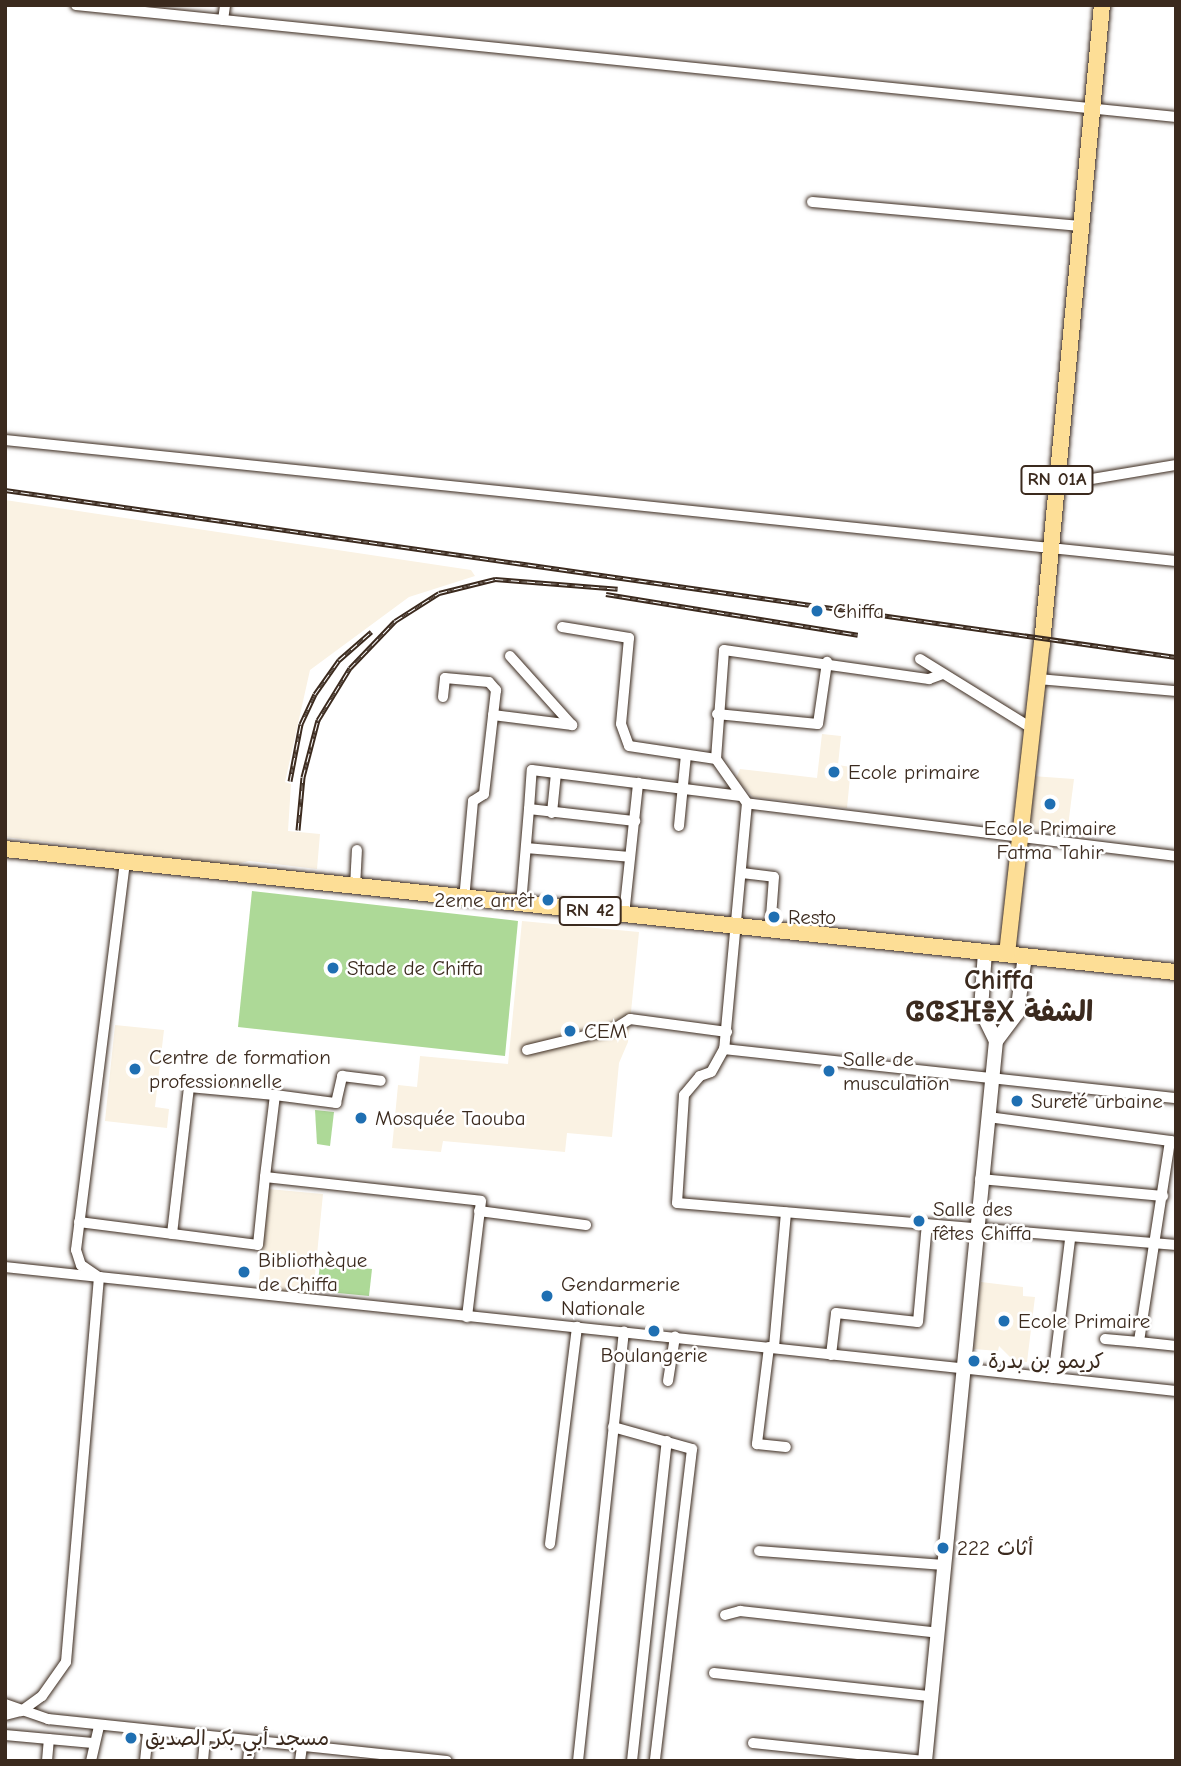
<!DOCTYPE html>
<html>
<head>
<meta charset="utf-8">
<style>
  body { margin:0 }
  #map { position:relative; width:1181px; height:1766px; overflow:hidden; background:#fff; font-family:"Comic Neue","Playpen Sans Arabic","Noto Sans Tifinagh",sans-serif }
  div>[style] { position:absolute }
  .built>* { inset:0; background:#faf2e3 }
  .green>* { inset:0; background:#add997 }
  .roads { filter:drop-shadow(0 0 2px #3b2a1e) drop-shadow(0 0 2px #3b2a1e) }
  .street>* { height:10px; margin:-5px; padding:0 5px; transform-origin:5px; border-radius:5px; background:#fff }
  .secondary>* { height:14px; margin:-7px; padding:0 7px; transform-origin:7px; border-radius:7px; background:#fff }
  .primary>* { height:16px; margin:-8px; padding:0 8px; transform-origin:8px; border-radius:8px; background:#fdde96 }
  .rail>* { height:5px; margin-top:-2.5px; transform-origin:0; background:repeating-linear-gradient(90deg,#fff 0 8px,#3b2a1e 0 16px); box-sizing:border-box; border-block:2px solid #3b2a1e }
  .dots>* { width:19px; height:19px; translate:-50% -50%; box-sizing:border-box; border:4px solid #fff; border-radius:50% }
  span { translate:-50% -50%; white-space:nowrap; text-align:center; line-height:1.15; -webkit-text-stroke:5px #fff; paint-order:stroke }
  .shield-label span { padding:2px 5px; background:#fff; border:2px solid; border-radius:5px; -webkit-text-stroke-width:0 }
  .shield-label { font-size:19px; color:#3b2a1e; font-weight:700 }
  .poi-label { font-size:21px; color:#3b2a1e }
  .left { translate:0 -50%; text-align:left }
  .right { translate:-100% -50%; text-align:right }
  .district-label { font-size:28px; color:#3b2a1e; font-weight:700 }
  .frame { position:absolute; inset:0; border:7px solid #3b2a1e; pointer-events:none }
</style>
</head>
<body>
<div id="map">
  <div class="built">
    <i style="clip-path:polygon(5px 500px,471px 570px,475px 576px,409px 597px,310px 670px,285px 782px,291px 784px,288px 831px,320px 834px,317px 869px,249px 861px,233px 865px,5px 837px)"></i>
    <i style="clip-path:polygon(822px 734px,841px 736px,838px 765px,851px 767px,847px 808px,753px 797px,736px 779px,740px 769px,817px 778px)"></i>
    <i style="clip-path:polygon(1032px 776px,1074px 779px,1067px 834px,1026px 829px)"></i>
    <i style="clip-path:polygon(522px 921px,639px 932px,628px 1042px,619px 1063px,612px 1137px,567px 1133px,565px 1152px,443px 1141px,441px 1152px,392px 1148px,398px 1085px,417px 1087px,420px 1056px,508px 1064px)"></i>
    <i style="clip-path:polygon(115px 1025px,164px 1030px,155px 1107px,169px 1109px,167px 1128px,105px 1121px)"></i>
    <i style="clip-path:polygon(268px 1189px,323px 1194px,313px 1295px,258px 1290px)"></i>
    <i style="clip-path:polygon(981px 1282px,1023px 1287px,1023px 1296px,1035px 1297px,1027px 1362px,1014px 1361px,999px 1346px,998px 1351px,974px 1349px)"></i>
  </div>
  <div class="green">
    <i style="clip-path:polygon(252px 891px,518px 921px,505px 1056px,238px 1027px)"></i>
    <i style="clip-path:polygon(315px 1110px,334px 1112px,330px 1146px,317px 1144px)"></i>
    <i style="clip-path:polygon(320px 1264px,372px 1269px,369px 1296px,317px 1291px)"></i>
  </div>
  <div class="roads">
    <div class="street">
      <i style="left:76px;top:5px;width:1106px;rotate:5.81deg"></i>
      <i style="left:223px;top:20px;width:15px;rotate:-82deg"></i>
      <i style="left:812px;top:202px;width:270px;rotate:5.1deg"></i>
      <i style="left:5px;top:440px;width:1177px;rotate:5.9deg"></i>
      <i style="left:1056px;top:485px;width:122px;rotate:-9.5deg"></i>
      <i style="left:562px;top:627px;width:68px;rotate:9.3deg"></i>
      <i style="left:629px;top:638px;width:86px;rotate:95.3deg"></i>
      <i style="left:621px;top:724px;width:23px;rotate:70deg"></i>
      <i style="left:629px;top:746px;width:88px;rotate:8.5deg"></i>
      <i style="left:510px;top:656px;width:93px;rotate:48.1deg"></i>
      <i style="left:920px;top:659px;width:133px;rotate:31.8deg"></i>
      <i style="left:1038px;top:679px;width:139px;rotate:5deg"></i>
      <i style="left:443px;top:697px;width:19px;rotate:-84deg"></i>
      <i style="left:445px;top:678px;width:44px;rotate:5.2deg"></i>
      <i style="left:489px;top:682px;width:11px;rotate:49deg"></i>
      <i style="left:496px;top:690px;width:105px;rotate:96.6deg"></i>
      <i style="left:484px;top:794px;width:13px;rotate:148deg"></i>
      <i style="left:473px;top:801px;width:98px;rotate:95.2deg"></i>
      <i style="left:717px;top:714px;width:101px;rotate:5.7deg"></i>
      <i style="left:818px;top:724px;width:63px;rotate:-81.7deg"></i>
      <i style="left:493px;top:715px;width:80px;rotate:7.2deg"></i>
      <i style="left:747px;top:803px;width:54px;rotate:-125.2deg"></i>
      <i style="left:716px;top:759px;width:109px;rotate:-85.8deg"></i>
      <i style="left:724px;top:650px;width:207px;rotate:8.1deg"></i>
      <i style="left:929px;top:679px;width:15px;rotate:-20deg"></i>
      <i style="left:529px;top:809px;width:39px;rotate:-86deg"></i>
      <i style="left:532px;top:770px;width:24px;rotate:7deg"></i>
      <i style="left:552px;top:813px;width:40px;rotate:-84.3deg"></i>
      <i style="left:556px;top:773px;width:186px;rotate:7.1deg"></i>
      <i style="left:679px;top:826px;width:71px;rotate:-84.4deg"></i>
      <i style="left:526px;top:848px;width:104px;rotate:4.9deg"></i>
      <i style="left:1176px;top:856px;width:432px;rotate:-173deg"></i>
      <i style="left:747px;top:803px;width:247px;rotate:95.3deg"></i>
      <i style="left:724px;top:1049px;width:26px;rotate:119deg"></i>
      <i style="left:711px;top:1072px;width:12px;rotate:160deg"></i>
      <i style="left:700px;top:1076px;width:25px;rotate:130deg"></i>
      <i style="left:684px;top:1095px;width:108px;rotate:93.7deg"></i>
      <i style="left:677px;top:1203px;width:501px;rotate:4.81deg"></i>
      <i style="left:125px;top:862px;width:391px;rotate:97.2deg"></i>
      <i style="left:76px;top:1250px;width:16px;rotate:72deg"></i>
      <i style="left:81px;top:1265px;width:22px;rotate:34deg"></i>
      <i style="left:99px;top:1277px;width:1083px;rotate:6.04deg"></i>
      <i style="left:742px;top:873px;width:32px;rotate:7deg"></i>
      <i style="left:774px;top:877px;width:53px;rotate:94.3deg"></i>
      <i style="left:355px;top:887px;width:37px;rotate:-87deg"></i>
      <i style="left:521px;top:904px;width:95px;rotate:-85.2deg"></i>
      <i style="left:529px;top:809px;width:107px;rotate:6.5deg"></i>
      <i style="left:624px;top:915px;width:133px;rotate:-83.9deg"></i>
      <i style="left:724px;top:1049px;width:455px;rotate:6.2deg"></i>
      <i style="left:527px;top:1050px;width:89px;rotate:-13.6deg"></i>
      <i style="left:614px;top:1029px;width:19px;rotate:-32deg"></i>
      <i style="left:630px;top:1019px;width:98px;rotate:7.6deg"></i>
      <i style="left:275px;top:1095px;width:62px;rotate:7.5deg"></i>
      <i style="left:336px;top:1103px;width:28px;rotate:-77deg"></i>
      <i style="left:342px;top:1076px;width:39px;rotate:7deg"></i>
      <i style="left:988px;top:1117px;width:184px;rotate:7.5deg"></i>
      <i style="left:1176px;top:1142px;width:6px;rotate:-171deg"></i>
      <i style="left:1170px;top:1141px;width:203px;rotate:98.8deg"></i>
      <i style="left:1139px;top:1342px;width:37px;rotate:6deg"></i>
      <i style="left:980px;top:1179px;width:184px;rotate:5.3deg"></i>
      <i style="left:479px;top:1211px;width:108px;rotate:7.5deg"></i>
      <i style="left:79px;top:1222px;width:180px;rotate:7.3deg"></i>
      <i style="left:258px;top:1245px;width:68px;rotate:-84.1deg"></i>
      <i style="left:265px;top:1177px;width:217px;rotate:6.3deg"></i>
      <i style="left:481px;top:1201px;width:117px;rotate:96.9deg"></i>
      <i style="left:172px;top:1234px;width:148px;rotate:-83.4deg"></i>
      <i style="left:189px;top:1087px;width:86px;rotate:5.3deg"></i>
      <i style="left:275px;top:1095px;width:83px;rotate:97deg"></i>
      <i style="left:5px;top:1267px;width:95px;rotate:6.1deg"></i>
      <i style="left:99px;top:1277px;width:386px;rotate:94.9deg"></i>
      <i style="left:66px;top:1662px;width:42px;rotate:125.2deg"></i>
      <i style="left:42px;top:1696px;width:26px;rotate:144deg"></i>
      <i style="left:21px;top:1711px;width:16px;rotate:166deg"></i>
      <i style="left:1105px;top:1339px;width:34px;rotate:5deg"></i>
      <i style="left:769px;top:1347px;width:98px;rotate:97.1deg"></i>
      <i style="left:757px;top:1444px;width:29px;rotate:6deg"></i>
      <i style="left:774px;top:1347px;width:135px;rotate:-84.9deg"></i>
      <i style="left:831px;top:1355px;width:42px;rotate:-83.2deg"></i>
      <i style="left:836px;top:1313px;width:82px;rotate:6.3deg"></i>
      <i style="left:918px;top:1322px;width:98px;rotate:-84.8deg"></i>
      <i style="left:1053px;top:1378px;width:140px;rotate:-83deg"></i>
      <i style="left:668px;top:1381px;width:45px;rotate:-81deg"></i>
      <i style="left:613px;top:1427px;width:82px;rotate:15.6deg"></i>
      <i style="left:692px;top:1449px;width:314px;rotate:96.8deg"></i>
      <i style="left:550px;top:1544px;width:219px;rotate:-82.9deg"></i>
      <i style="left:759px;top:1551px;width:187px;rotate:4.3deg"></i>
      <i style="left:725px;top:1615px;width:16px;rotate:-15deg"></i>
      <i style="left:740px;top:1611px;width:199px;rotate:6.3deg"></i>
      <i style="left:714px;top:1673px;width:218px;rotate:6.1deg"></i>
      <i style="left:5px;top:1704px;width:46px;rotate:19.2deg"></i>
      <i style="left:48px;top:1719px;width:401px;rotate:6deg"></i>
      <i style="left:5px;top:1735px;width:88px;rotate:5.2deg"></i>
      <i style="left:753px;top:1743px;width:172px;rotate:6deg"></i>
      <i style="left:47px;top:1761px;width:22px;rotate:-85deg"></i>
      <i style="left:91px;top:1761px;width:37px;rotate:-77deg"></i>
      <i style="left:145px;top:1761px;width:31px;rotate:-84deg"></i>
      <i style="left:203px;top:1761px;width:25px;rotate:-85deg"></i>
      <i style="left:248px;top:1761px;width:20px;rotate:-84deg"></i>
      <i style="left:300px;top:1761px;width:15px;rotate:-82deg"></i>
      <i style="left:578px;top:1761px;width:432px;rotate:-83.9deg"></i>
      <i style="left:632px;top:1761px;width:322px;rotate:-83.8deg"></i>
    </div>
    <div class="secondary">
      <i style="left:996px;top:1041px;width:35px;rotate:-53deg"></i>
      <i style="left:1017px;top:1013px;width:58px;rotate:-82deg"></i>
      <i style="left:925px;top:1761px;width:723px;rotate:-84.37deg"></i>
      <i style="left:996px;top:1041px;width:34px;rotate:-116deg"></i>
      <i style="left:981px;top:1010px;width:58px;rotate:-86.1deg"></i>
    </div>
    <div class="primary">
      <i style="left:5px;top:849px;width:1177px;rotate:6deg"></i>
      <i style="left:1007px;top:954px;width:312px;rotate:-83.6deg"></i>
      <i style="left:1042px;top:644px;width:642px;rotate:-84.64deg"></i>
    </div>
  </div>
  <div class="rail">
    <i style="left:5px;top:490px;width:1183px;rotate:8.12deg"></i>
    <i style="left:606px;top:594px;width:255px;rotate:9.2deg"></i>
    <i style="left:290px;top:781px;width:58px;rotate:-79.1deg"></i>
    <i style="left:301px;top:724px;width:33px;rotate:-65deg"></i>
    <i style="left:315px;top:694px;width:42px;rotate:-54.8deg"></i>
    <i style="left:339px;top:660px;width:43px;rotate:-41.2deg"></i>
    <i style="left:298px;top:830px;width:53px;rotate:-84.6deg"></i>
    <i style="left:303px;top:777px;width:59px;rotate:-75.3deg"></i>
    <i style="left:318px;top:720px;width:61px;rotate:-58.4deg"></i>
    <i style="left:350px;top:668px;width:65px;rotate:-46.2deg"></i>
    <i style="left:395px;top:621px;width:52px;rotate:-32.5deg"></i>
    <i style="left:439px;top:593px;width:58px;rotate:-14deg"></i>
    <i style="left:495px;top:579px;width:123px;rotate:4.6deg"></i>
  </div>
  <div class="dots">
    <i style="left:817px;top:611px;background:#1f6fb2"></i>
    <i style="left:834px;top:772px;background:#1f6fb2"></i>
    <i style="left:1050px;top:804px;background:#1f6fb2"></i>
    <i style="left:548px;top:900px;background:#1f6fb2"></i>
    <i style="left:774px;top:917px;background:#1f6fb2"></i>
    <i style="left:333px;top:968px;background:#1f6fb2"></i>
    <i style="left:570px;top:1031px;background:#1f6fb2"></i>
    <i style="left:135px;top:1069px;background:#1f6fb2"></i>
    <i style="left:829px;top:1071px;background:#1f6fb2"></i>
    <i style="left:1017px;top:1101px;background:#1f6fb2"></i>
    <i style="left:361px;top:1118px;background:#1f6fb2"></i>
    <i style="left:919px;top:1221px;background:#1f6fb2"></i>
    <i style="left:244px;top:1272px;background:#1f6fb2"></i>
    <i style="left:547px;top:1296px;background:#1f6fb2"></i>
    <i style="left:1004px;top:1321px;background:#1f6fb2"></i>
    <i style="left:654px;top:1331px;background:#1f6fb2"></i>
    <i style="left:974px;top:1361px;background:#1f6fb2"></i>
    <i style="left:943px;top:1548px;background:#1f6fb2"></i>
    <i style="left:131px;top:1738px;background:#1f6fb2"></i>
  </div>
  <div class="shield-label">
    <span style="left:1057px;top:480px">RN 01A</span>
    <span style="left:590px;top:911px">RN 42</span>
  </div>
  <div class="poi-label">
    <span class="left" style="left:833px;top:611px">Chiffa</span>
    <span class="left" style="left:848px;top:772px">Ecole primaire</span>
    <span style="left:1050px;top:840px">Ecole Primaire<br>Fatma Tahir</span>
    <span class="right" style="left:534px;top:900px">2eme arrêt</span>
    <span class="left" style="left:788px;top:917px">Resto</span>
    <span class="left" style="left:347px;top:968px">Stade de Chiffa</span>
    <span class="left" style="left:584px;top:1031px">CEM</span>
    <span class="left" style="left:149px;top:1069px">Centre de formation<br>professionnelle</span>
    <span class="left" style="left:843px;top:1071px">Salle de<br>musculation</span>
    <span class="left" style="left:1031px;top:1101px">Sureté urbaine</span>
    <span class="left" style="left:375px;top:1118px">Mosquée Taouba</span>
    <span class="left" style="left:933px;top:1221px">Salle des<br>fêtes Chiffa</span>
    <span class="left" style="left:258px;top:1272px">Bibliothèque<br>de Chiffa</span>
    <span class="left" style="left:561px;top:1296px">Gendarmerie<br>Nationale</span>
    <span class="left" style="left:1018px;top:1321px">Ecole Primaire</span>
    <span style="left:654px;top:1355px">Boulangerie</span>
    <span class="left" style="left:988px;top:1361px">كريمو بن بدرة</span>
    <span class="left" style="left:957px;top:1548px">أثاث 222</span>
    <span class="left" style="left:145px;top:1738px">مسجد أبي بكر الصديق</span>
  </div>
  <div class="district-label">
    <span style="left:999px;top:996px">Chiffa<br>ⵛⵛⵉⴼⴻⵝ الشفة</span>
  </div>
  <div class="frame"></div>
</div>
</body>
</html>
